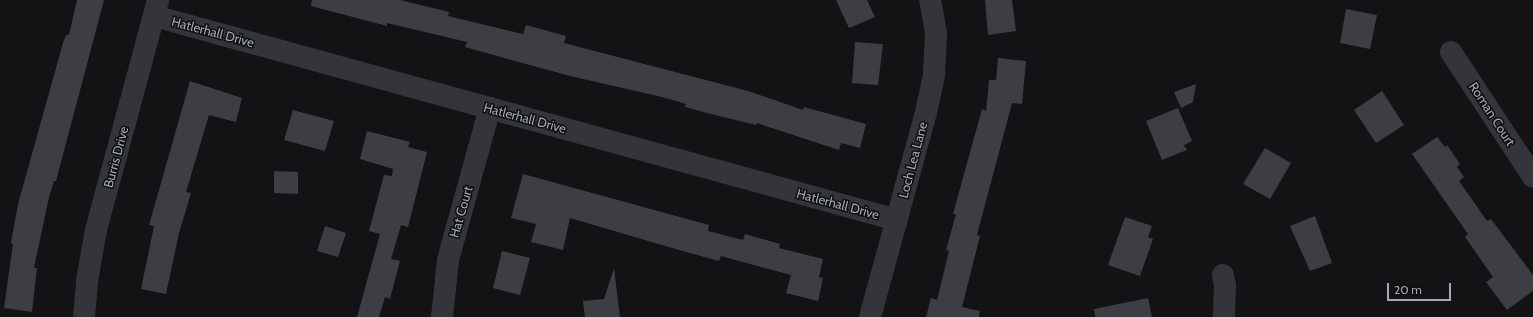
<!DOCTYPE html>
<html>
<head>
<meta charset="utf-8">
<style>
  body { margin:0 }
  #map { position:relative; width:1533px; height:317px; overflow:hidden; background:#131315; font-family:Cabin,sans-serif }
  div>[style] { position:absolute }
  .building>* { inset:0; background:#3c3e43 }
  .minor>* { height:22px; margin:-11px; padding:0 11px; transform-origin:11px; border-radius:11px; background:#34353a }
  span { translate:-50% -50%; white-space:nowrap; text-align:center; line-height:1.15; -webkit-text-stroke:3px #0e0e10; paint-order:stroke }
  .street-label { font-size:13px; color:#a3a9b7 }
  .scale { position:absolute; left:1387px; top:283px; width:64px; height:18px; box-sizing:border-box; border:2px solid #a3a9b7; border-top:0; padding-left:5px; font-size:12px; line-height:14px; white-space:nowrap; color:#a3a9b7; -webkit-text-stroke:3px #0e0e10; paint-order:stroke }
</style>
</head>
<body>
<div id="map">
  <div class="building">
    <i style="clip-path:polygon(77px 0,104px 0,56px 181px,54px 181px,49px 197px,34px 268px,37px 268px,32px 312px,4px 308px,13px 244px,11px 243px,18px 204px,63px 43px,66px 35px,69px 35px)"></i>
    <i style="clip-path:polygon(312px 0,400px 0,449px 12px,448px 16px,523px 34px,526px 25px,566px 36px,564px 43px,748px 91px,803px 110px,804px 107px,866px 124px,860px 148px,841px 143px,839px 150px,757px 123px,756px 125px,711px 114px,685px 107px,686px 104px,662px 97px,570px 76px,465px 47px,467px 42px,387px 23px,387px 26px,311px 6px)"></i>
    <i style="clip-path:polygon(836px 0,867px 0,875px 17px,849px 28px)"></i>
    <i style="clip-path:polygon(985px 0,1012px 0,1016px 31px,988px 35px)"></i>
    <i style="clip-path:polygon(1346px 9px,1377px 15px,1370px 49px,1340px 43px)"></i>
    <i style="clip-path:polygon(855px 42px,883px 44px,878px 85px,852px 83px)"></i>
    <i style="clip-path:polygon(998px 58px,1026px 61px,1022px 104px,1012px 103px,977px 235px,980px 236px,962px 307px,980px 311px,979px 317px,926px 317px,931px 298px,937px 300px,949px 251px,946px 250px,956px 214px,953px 214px,982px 109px,986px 111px,989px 80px,996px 80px)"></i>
    <i style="clip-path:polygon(190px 81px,242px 98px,236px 122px,209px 115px,186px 192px,191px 193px,179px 233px,166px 294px,141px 289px,154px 226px,149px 225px)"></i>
    <i style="clip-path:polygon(1196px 84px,1193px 102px,1181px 108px,1174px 92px)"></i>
    <i style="clip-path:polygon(1382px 91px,1404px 125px,1376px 143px,1354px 110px)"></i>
    <i style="clip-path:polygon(1178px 108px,1192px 141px,1184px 145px,1187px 150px,1162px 160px,1146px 121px)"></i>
    <i style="clip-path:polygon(293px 110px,334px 121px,325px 151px,284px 140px)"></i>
    <i style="clip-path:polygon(367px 131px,410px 142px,408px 147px,427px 152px,408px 227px,401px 225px,391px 259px,400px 261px,390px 299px,385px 297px,379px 317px,357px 317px,380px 234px,369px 231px,384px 175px,392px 176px,393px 169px,360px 159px)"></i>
    <i style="clip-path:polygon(1437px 137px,1445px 147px,1447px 145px,1460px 164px,1457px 167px,1464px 177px,1459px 181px,1487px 221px,1491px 219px,1533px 275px,1533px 291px,1507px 310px,1486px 282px,1493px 277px,1465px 237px,1468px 234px,1412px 154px)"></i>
    <i style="clip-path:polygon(1265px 148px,1291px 163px,1270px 199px,1243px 184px)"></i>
    <i style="clip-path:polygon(274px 171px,298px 172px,298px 194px,274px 193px)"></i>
    <i style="clip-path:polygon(523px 174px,709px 225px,708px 231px,743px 240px,745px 234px,780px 244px,779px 248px,823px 259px,819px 277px,823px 278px,818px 301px,786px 293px,791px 275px,721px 256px,719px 261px,679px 250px,570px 218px,563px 250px,531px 242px,536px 224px,511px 218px)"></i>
    <i style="clip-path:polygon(1315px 216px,1332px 263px,1310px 271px,1290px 226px)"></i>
    <i style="clip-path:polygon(1125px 217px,1152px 226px,1148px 237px,1153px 239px,1140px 276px,1108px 265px)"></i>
    <i style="clip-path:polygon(325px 226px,346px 233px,338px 257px,317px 251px)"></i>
    <i style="clip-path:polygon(502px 251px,530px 258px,520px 295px,493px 288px)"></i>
    <i style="clip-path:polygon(614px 268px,620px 317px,585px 317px,583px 301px,604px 299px)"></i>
    <i style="clip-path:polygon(1148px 298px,1152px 317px,1095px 317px,1094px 309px)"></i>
  </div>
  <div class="minor">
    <i style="left:154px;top:16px;width:770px;rotate:15.35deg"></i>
    <i style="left:1451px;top:52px;width:149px;rotate:56.7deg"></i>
    <i style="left:1223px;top:275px;width:10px;rotate:79deg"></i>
    <i style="left:1225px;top:285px;width:32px;rotate:92deg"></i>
    <i style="left:84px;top:317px;width:36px;rotate:-85deg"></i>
    <i style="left:87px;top:281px;width:52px;rotate:-80deg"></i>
    <i style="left:96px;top:230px;width:238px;rotate:-74.9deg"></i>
    <i style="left:442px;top:317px;width:57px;rotate:-84deg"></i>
    <i style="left:448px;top:260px;width:158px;rotate:-74.6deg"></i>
    <i style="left:870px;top:317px;width:217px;rotate:-74.7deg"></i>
    <i style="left:927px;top:108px;width:35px;rotate:-78deg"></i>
    <i style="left:934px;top:74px;width:41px;rotate:-87.2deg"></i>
    <i style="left:936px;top:33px;width:34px;rotate:-100deg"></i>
  </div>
  <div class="street-label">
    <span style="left:213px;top:32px;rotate:15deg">Hatlerhall Drive</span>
    <span style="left:1492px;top:114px;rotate:57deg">Roman Court</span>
    <span style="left:525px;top:118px;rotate:15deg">Hatlerhall Drive</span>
    <span style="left:116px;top:157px;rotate:-75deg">Burris Drive</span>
    <span style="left:913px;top:160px;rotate:-75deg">Loch Lea Lane</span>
    <span style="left:838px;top:204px;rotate:15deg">Hatlerhall Drive</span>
    <span style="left:461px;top:212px;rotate:-74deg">Hat Court</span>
  </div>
  <div class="scale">20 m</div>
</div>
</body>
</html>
